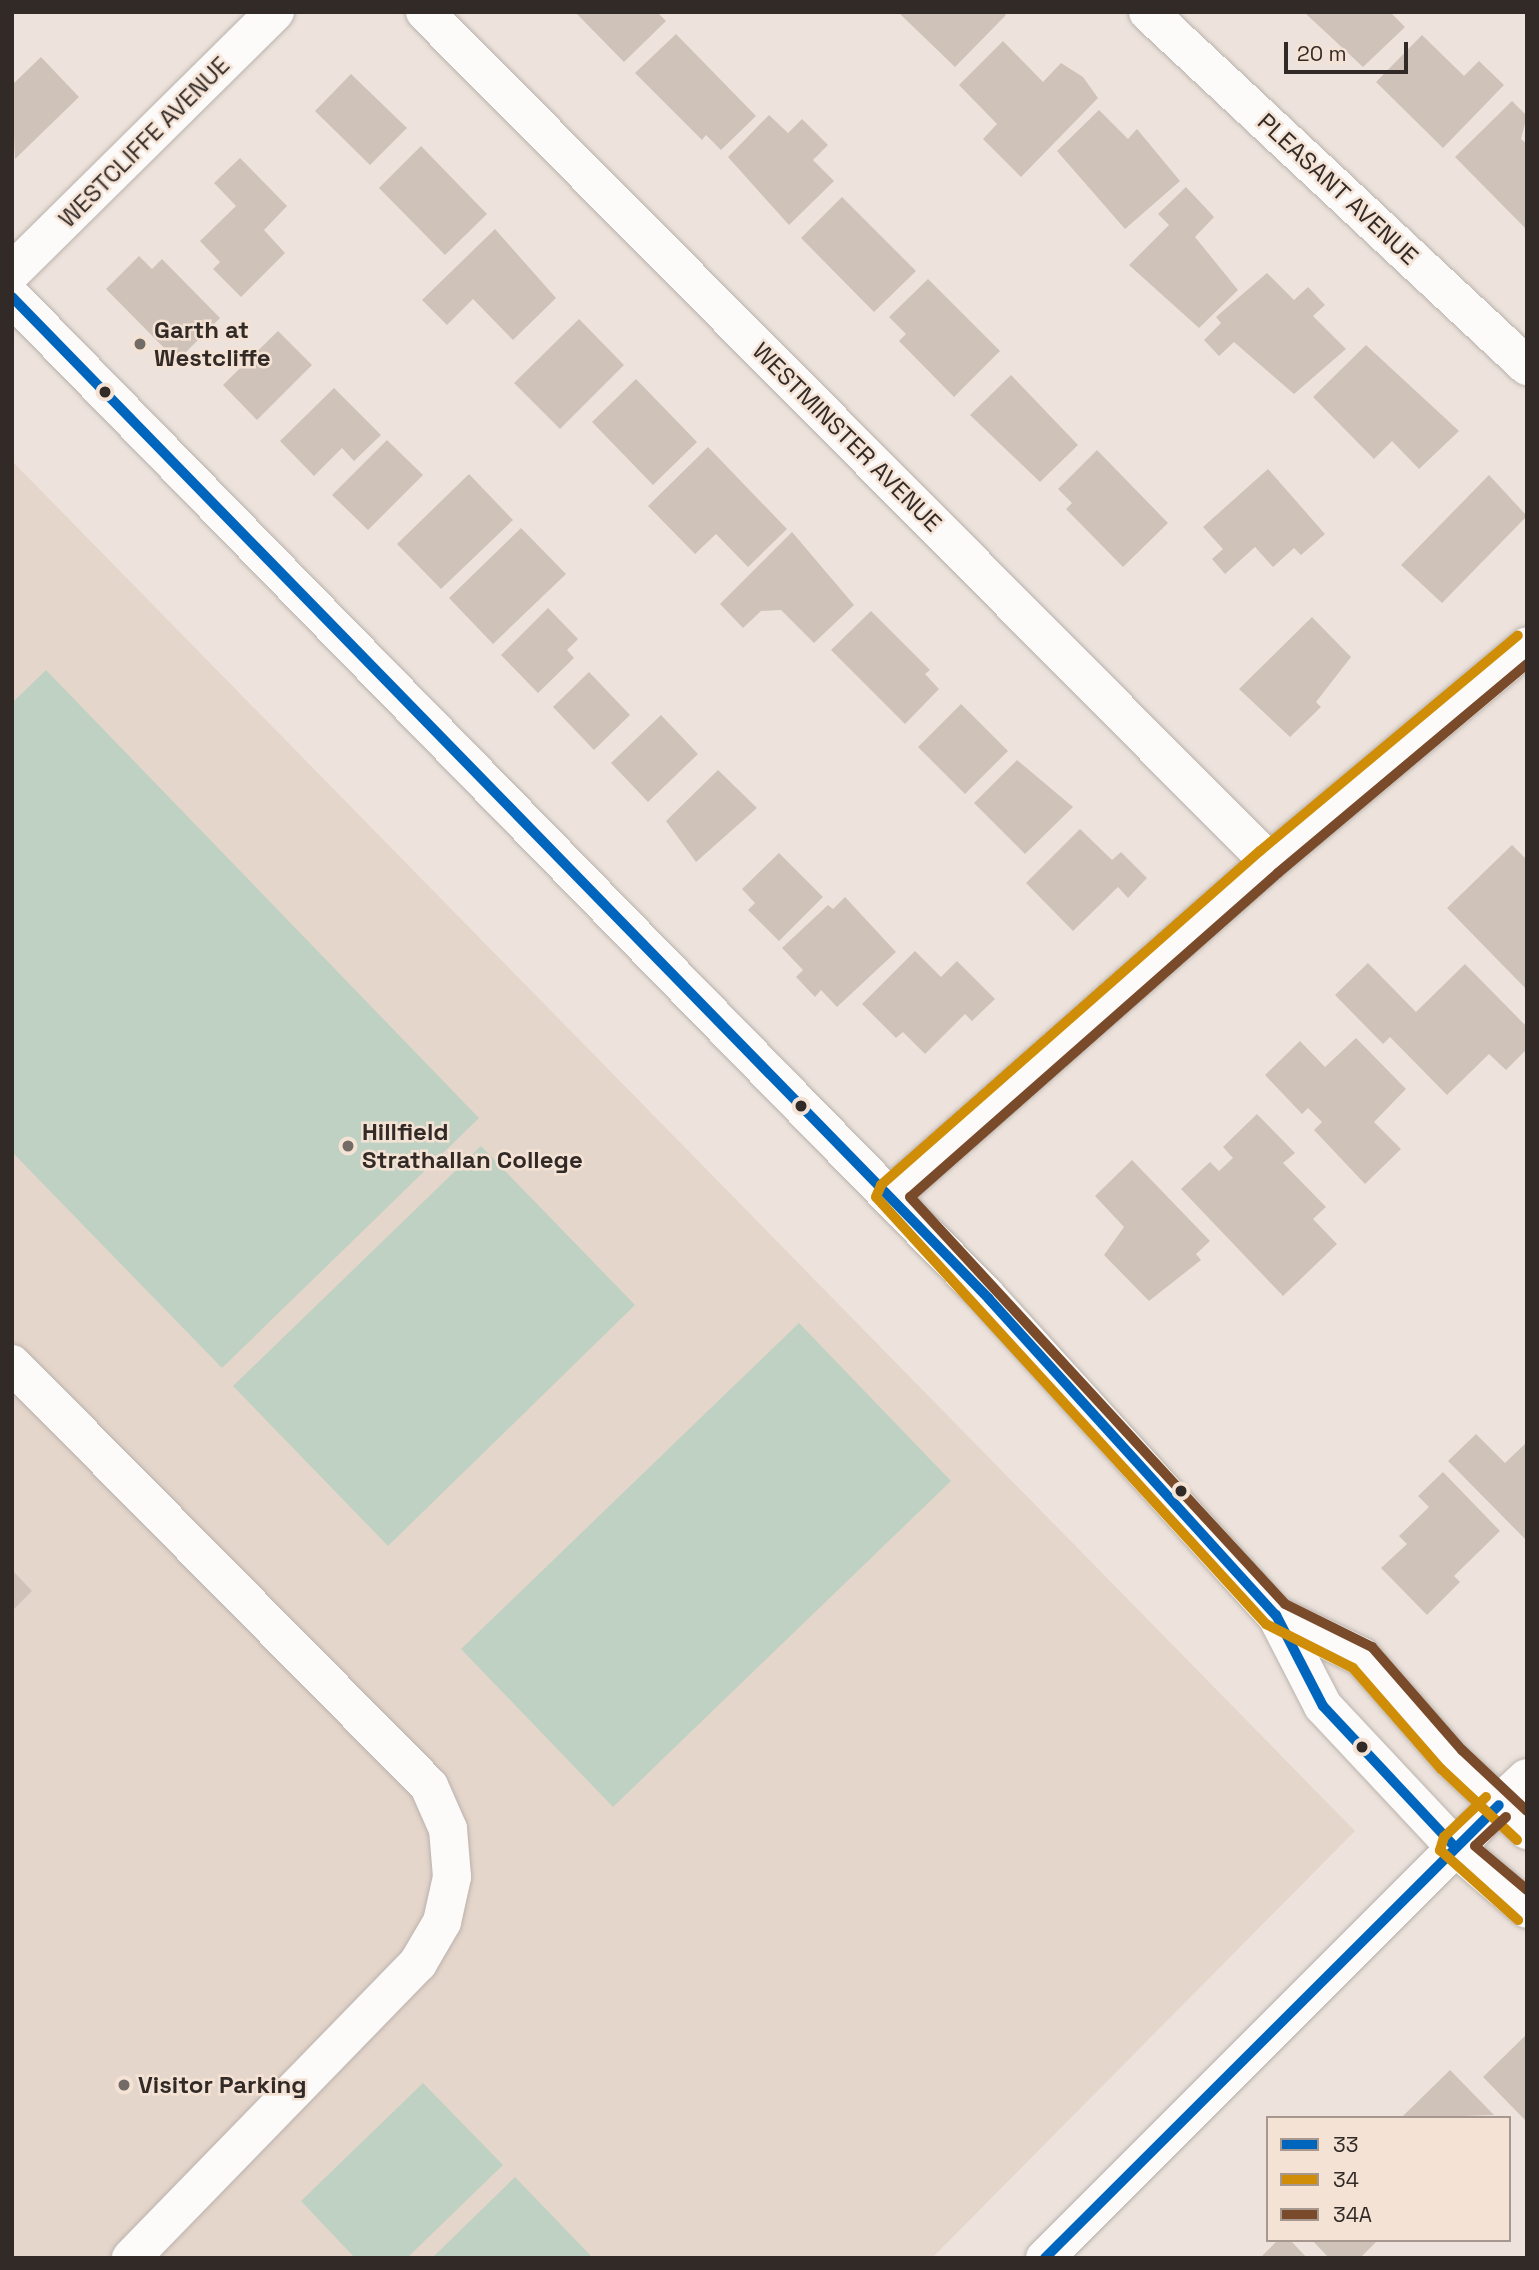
<!DOCTYPE html>
<html>
<head>
<meta charset="utf-8">
<style>
  body { margin:0 }
  #map { position:relative; width:1539px; height:2270px; overflow:hidden; background:#ede3dc; font-family:"Space Grotesk",sans-serif }
  div>[style] { position:absolute }
  .education>* { inset:0; background:#e5d6cb }
  .green>* { inset:0; background:#bfd1c3 }
  .building>* { inset:0; background:#cfc2b9 }
  .roads { filter:drop-shadow(0 0 2px #bab2ad) drop-shadow(0 0 2px #bab2ad) }
  .minor>* { height:38px; margin:-19px; padding:0 19px; transform-origin:19px; border-radius:19px; background:#fcfbfa }
  .major>* { height:38px; margin:-19px; padding:0 19px; transform-origin:19px; border-radius:19px; background:#fcfbfa }
  .bus-1>* { height:10px; margin:-5px; padding:0 5px; transform-origin:5px; border-radius:5px; background:#0065bd }
  .bus-2>* { height:10px; margin:-5px; padding:0 5px; transform-origin:5px; border-radius:5px; background:#cf8d08 }
  .bus-3>* { height:10px; margin:-5px; padding:0 5px; transform-origin:5px; border-radius:5px; background:#7a4b2a }
  .dots>* { width:19px; height:19px; translate:-50% -50%; box-sizing:border-box; border:4px solid #f4e2d5; border-radius:50% }
  span { translate:-50% -50%; white-space:nowrap; text-align:center; line-height:1.15; -webkit-text-stroke:5px #f4e2d5; paint-order:stroke }
  .street-label { font-size:24px; color:#312a26 }
  .poi-label { font-size:24px; color:#312a26; font-weight:700 }
  .left { translate:0 -50%; text-align:left }
  .frame { position:absolute; inset:0; border:14px solid #312a26; pointer-events:none }
  .legend { position:absolute; left:1266px; top:2116px; width:245px; height:126px; box-sizing:border-box; background:#f4e2d5; border:2px solid #a6988f; margin:0; padding:9px 12px; list-style:none; font-size:21px; color:#312a26 }
  .legend li { display:flex; align-items:center; gap:14px; height:35px }
  .legend b { width:35px; border:2px solid #a6988f }
  .scale { position:absolute; left:1284px; top:42px; width:124px; height:32px; box-sizing:border-box; border:4px solid #312a26; border-top:0; padding-left:9px; font-size:21px; line-height:24px; white-space:nowrap; color:#312a26; -webkit-text-stroke:5px #f4e2d5; paint-order:stroke }
</style>
</head>
<body>
<div id="map">
  <div class="education">
    <i style="clip-path:polygon(12px 461px,1355px 1831px,932px 2258px,12px 2258px)"></i>
  </div>
  <div class="green">
    <i style="clip-path:polygon(46px 670px,479px 1118px,222px 1368px,12px 1152px,12px 703px)"></i>
    <i style="clip-path:polygon(481px 1146px,635px 1305px,388px 1546px,233px 1386px)"></i>
    <i style="clip-path:polygon(799px 1323px,951px 1481px,613px 1807px,461px 1649px)"></i>
    <i style="clip-path:polygon(423px 2083px,503px 2165px,407px 2258px,355px 2258px,301px 2201px)"></i>
    <i style="clip-path:polygon(515px 2177px,593px 2258px,432px 2258px)"></i>
  </div>
  <div class="building">
    <i style="clip-path:polygon(575px 12px,657px 12px,666px 21px,624px 62px)"></i>
    <i style="clip-path:polygon(898px 12px,1003px 12px,1006px 15px,955px 67px)"></i>
    <i style="clip-path:polygon(1304px 12px,1390px 12px,1405px 27px,1363px 67px)"></i>
    <i style="clip-path:polygon(676px 34px,756px 116px,721px 150px,706px 135px,702px 140px,635px 73px)"></i>
    <i style="clip-path:polygon(1422px 35px,1464px 76px,1479px 61px,1504px 85px,1443px 148px,1376px 82px)"></i>
    <i style="clip-path:polygon(1003px 41px,1043px 82px,1061px 63px,1083px 77px,1098px 98px,1021px 177px,983px 139px,997px 124px,959px 85px)"></i>
    <i style="clip-path:polygon(41px 57px,79px 97px,15px 159px,12px 85px)"></i>
    <i style="clip-path:polygon(351px 74px,407px 128px,370px 165px,315px 111px)"></i>
    <i style="clip-path:polygon(1512px 101px,1527px 116px,1521px 139px,1527px 144px,1525px 228px,1455px 157px)"></i>
    <i style="clip-path:polygon(1099px 110px,1128px 139px,1137px 129px,1180px 181px,1125px 229px,1057px 151px)"></i>
    <i style="clip-path:polygon(769px 115px,788px 133px,802px 119px,828px 145px,813px 160px,834px 181px,789px 225px,728px 157px)"></i>
    <i style="clip-path:polygon(421px 146px,487px 214px,445px 255px,379px 188px)"></i>
    <i style="clip-path:polygon(240px 158px,287px 206px,264px 230px,285px 253px,241px 297px,213px 269px,220px 262px,200px 241px,236px 206px,214px 183px)"></i>
    <i style="clip-path:polygon(1186px 187px,1214px 217px,1195px 237px,1238px 290px,1199px 328px,1129px 265px,1169px 225px,1158px 214px)"></i>
    <i style="clip-path:polygon(842px 197px,916px 271px,874px 312px,801px 238px)"></i>
    <i style="clip-path:polygon(495px 229px,556px 298px,513px 340px,473px 299px,447px 325px,422px 300px)"></i>
    <i style="clip-path:polygon(139px 256px,152px 269px,162px 259px,220px 318px,177px 361px,106px 289px)"></i>
    <i style="clip-path:polygon(1267px 273px,1294px 300px,1308px 287px,1325px 305px,1313px 316px,1346px 349px,1294px 394px,1234px 342px,1219px 356px,1204px 340px,1221px 323px,1216px 317px)"></i>
    <i style="clip-path:polygon(928px 279px,1000px 351px,954px 397px,899px 341px,906px 334px,889px 317px)"></i>
    <i style="clip-path:polygon(579px 319px,624px 365px,560px 429px,514px 383px)"></i>
    <i style="clip-path:polygon(278px 331px,312px 365px,257px 420px,223px 385px)"></i>
    <i style="clip-path:polygon(1366px 345px,1459px 431px,1419px 469px,1392px 441px,1374px 459px,1313px 397px)"></i>
    <i style="clip-path:polygon(1011px 375px,1078px 445px,1040px 482px,970px 415px)"></i>
    <i style="clip-path:polygon(636px 379px,697px 442px,653px 485px,592px 422px)"></i>
    <i style="clip-path:polygon(334px 388px,381px 435px,354px 461px,342px 448px,314px 476px,280px 441px)"></i>
    <i style="clip-path:polygon(387px 440px,423px 475px,368px 530px,332px 495px)"></i>
    <i style="clip-path:polygon(708px 447px,787px 529px,748px 567px,716px 534px,695px 554px,648px 506px)"></i>
    <i style="clip-path:polygon(1097px 450px,1168px 523px,1123px 567px,1066px 509px,1072px 503px,1058px 489px)"></i>
    <i style="clip-path:polygon(1268px 469px,1325px 534px,1301px 555px,1294px 548px,1273px 567px,1255px 547px,1225px 574px,1212px 559px,1223px 549px,1203px 527px)"></i>
    <i style="clip-path:polygon(469px 474px,513px 520px,441px 589px,397px 544px)"></i>
    <i style="clip-path:polygon(1489px 475px,1527px 516px,1442px 603px,1401px 565px)"></i>
    <i style="clip-path:polygon(521px 528px,566px 574px,493px 644px,449px 598px)"></i>
    <i style="clip-path:polygon(792px 532px,854px 605px,814px 643px,781px 610px,761px 611px,743px 628px,720px 604px)"></i>
    <i style="clip-path:polygon(548px 608px,578px 639px,567px 650px,574px 658px,538px 693px,501px 655px)"></i>
    <i style="clip-path:polygon(871px 611px,930px 670px,925px 674px,939px 689px,905px 724px,831px 650px)"></i>
    <i style="clip-path:polygon(1312px 617px,1351px 657px,1316px 702px,1321px 707px,1290px 737px,1239px 689px)"></i>
    <i style="clip-path:polygon(589px 672px,630px 715px,594px 750px,553px 707px)"></i>
    <i style="clip-path:polygon(961px 704px,1008px 751px,965px 794px,918px 747px)"></i>
    <i style="clip-path:polygon(661px 715px,698px 754px,648px 802px,611px 763px)"></i>
    <i style="clip-path:polygon(1017px 760px,1073px 807px,1025px 854px,974px 803px)"></i>
    <i style="clip-path:polygon(718px 770px,757px 808px,696px 862px,666px 821px)"></i>
    <i style="clip-path:polygon(1080px 829px,1112px 860px,1121px 852px,1147px 878px,1128px 898px,1118px 887px,1073px 931px,1026px 883px)"></i>
    <i style="clip-path:polygon(1512px 845px,1527px 860px,1527px 990px,1447px 908px)"></i>
    <i style="clip-path:polygon(779px 853px,823px 897px,779px 941px,748px 910px,755px 903px,742px 889px)"></i>
    <i style="clip-path:polygon(845px 897px,896px 952px,837px 1007px,821px 990px,815px 997px,796px 977px,803px 970px,782px 948px,828px 905px,833px 909px)"></i>
    <i style="clip-path:polygon(915px 951px,941px 977px,957px 961px,995px 999px,972px 1021px,965px 1014px,925px 1054px,903px 1032px,896px 1038px,862px 1004px)"></i>
    <i style="clip-path:polygon(1368px 963px,1416px 1012px,1465px 964px,1527px 1027px,1527px 1049px,1506px 1070px,1489px 1054px,1447px 1095px,1390px 1037px,1383px 1044px,1335px 995px)"></i>
    <i style="clip-path:polygon(1356px 1038px,1406px 1089px,1374px 1122px,1401px 1149px,1365px 1184px,1314px 1130px,1322px 1122px,1308px 1108px,1302px 1114px,1265px 1075px,1300px 1041px,1325px 1067px)"></i>
    <i style="clip-path:polygon(1257px 1114px,1295px 1153px,1283px 1163px,1326px 1207px,1313px 1219px,1337px 1244px,1283px 1296px,1181px 1189px,1210px 1162px,1219px 1171px,1233px 1158px,1223px 1147px)"></i>
    <i style="clip-path:polygon(1132px 1160px,1210px 1241px,1196px 1254px,1201px 1260px,1149px 1301px,1104px 1255px,1124px 1227px,1095px 1196px)"></i>
    <i style="clip-path:polygon(1476px 1434px,1505px 1463px,1527px 1442px,1527px 1541px,1448px 1461px)"></i>
    <i style="clip-path:polygon(1443px 1472px,1500px 1531px,1454px 1576px,1460px 1582px,1427px 1615px,1381px 1568px,1407px 1544px,1399px 1536px,1429px 1507px,1418px 1496px)"></i>
    <i style="clip-path:polygon(12px 1570px,32px 1591px,12px 1611px)"></i>
    <i style="clip-path:polygon(1527px 2034px,1527px 2122px,1483px 2077px)"></i>
    <i style="clip-path:polygon(1450px 2070px,1494px 2115px,1404px 2118px,1403px 2116px)"></i>
    <i style="clip-path:polygon(1278px 2240px,1290px 2240px,1307px 2258px,1260px 2258px)"></i>
    <i style="clip-path:polygon(1312px 2240px,1378px 2240px,1360px 2258px,1329px 2258px)"></i>
  </div>
  <div class="roads">
    <div class="minor">
      <i style="left:425px;top:12px;width:1198px;rotate:45.2deg"></i>
      <i style="left:1148px;top:12px;width:519px;rotate:43.05deg"></i>
      <i style="left:12px;top:272px;width:370px;rotate:-44.7deg"></i>
      <i style="left:890px;top:1196px;width:505px;rotate:-41.39deg"></i>
      <i style="left:1269px;top:862px;width:336px;rotate:-39.9deg"></i>
      <i style="left:12px;top:1364px;width:593px;rotate:45.34deg"></i>
      <i style="left:429px;top:1786px;width:47px;rotate:66.2deg"></i>
      <i style="left:448px;top:1829px;width:48px;rotate:85.2deg"></i>
      <i style="left:452px;top:1877px;width:46px;rotate:102.5deg"></i>
      <i style="left:442px;top:1922px;width:48px;rotate:120.3deg"></i>
      <i style="left:418px;top:1963px;width:412px;rotate:134.2deg"></i>
      <i style="left:1499px;top:1804px;width:38px;rotate:-43deg"></i>
    </div>
    <div class="major">
      <i style="left:12px;top:297px;width:1399px;rotate:45.72deg"></i>
      <i style="left:989px;top:1299px;width:427px;rotate:47.8deg"></i>
      <i style="left:1276px;top:1615px;width:102px;rotate:62.7deg"></i>
      <i style="left:1323px;top:1706px;width:192px;rotate:46.9deg"></i>
      <i style="left:1454px;top:1846px;width:96px;rotate:40.8deg"></i>
      <i style="left:1276px;top:1615px;width:96px;rotate:26deg"></i>
      <i style="left:1362px;top:1657px;width:137px;rotate:48.9deg"></i>
      <i style="left:1452px;top:1760px;width:103px;rotate:43deg"></i>
      <i style="left:1045px;top:2258px;width:642px;rotate:-45deg"></i>
    </div>
  </div>
  <div class="bus-1">
    <i style="left:12px;top:297px;width:1399px;rotate:45.72deg"></i>
    <i style="left:989px;top:1299px;width:427px;rotate:47.8deg"></i>
    <i style="left:1276px;top:1615px;width:102px;rotate:62.7deg"></i>
    <i style="left:1323px;top:1706px;width:192px;rotate:46.9deg"></i>
    <i style="left:1045px;top:2258px;width:641px;rotate:-44.94deg"></i>
  </div>
  <div class="bus-2">
    <i style="left:1486px;top:1797px;width:58px;rotate:136.4deg"></i>
    <i style="left:1444px;top:1837px;width:14px;rotate:107deg"></i>
    <i style="left:1440px;top:1850px;width:105px;rotate:41.9deg"></i>
    <i style="left:1517px;top:1840px;width:104px;rotate:-136.9deg"></i>
    <i style="left:1441px;top:1769px;width:134px;rotate:-131.1deg"></i>
    <i style="left:1353px;top:1668px;width:97px;rotate:-153.2deg"></i>
    <i style="left:1266px;top:1624px;width:578px;rotate:-132.41deg"></i>
    <i style="left:876px;top:1197px;width:13px;rotate:-67deg"></i>
    <i style="left:881px;top:1185px;width:505px;rotate:-41.39deg"></i>
    <i style="left:1260px;top:851px;width:336px;rotate:-39.9deg"></i>
  </div>
  <div class="bus-3">
    <i style="left:1527px;top:664px;width:325px;rotate:140deg"></i>
    <i style="left:1278px;top:873px;width:490px;rotate:138.6deg"></i>
    <i style="left:910px;top:1197px;width:553px;rotate:47.34deg"></i>
    <i style="left:1285px;top:1604px;width:97px;rotate:26.3deg"></i>
    <i style="left:1372px;top:1647px;width:137px;rotate:48.9deg"></i>
    <i style="left:1462px;top:1750px;width:89px;rotate:43.2deg"></i>
    <i style="left:1506px;top:1817px;width:42px;rotate:136.9deg"></i>
    <i style="left:1475px;top:1846px;width:68px;rotate:40.2deg"></i>
  </div>
  <div class="dots">
    <i style="left:140px;top:344px;background:#736b66"></i>
    <i style="left:105px;top:392px;background:#312a26"></i>
    <i style="left:801px;top:1106px;background:#312a26"></i>
    <i style="left:348px;top:1146px;background:#736b66"></i>
    <i style="left:1181px;top:1491px;background:#312a26"></i>
    <i style="left:1362px;top:1747px;background:#312a26"></i>
    <i style="left:124px;top:2085px;background:#736b66"></i>
  </div>
  <div class="street-label">
    <span style="left:144px;top:142px;rotate:-45deg">WESTCLIFFE AVENUE</span>
    <span style="left:1338px;top:189px;rotate:43deg">PLEASANT AVENUE</span>
    <span style="left:847px;top:437px;rotate:45deg">WESTMINSTER AVENUE</span>
  </div>
  <div class="poi-label">
    <span class="left" style="left:154px;top:344px">Garth at<br>Westcliffe</span>
    <span class="left" style="left:362px;top:1146px">Hillfield<br>Strathallan College</span>
    <span class="left" style="left:138px;top:2085px">Visitor Parking</span>
  </div>
  <div class="frame"></div>
  <ul class="legend">
  <li><b style="height:9px;background:#0065bd"></b>33</li>
  <li><b style="height:9px;background:#cf8d08"></b>34</li>
  <li><b style="height:9px;background:#7a4b2a"></b>34A</li>
  </ul>
  <div class="scale">20 m</div>
</div>
</body>
</html>
